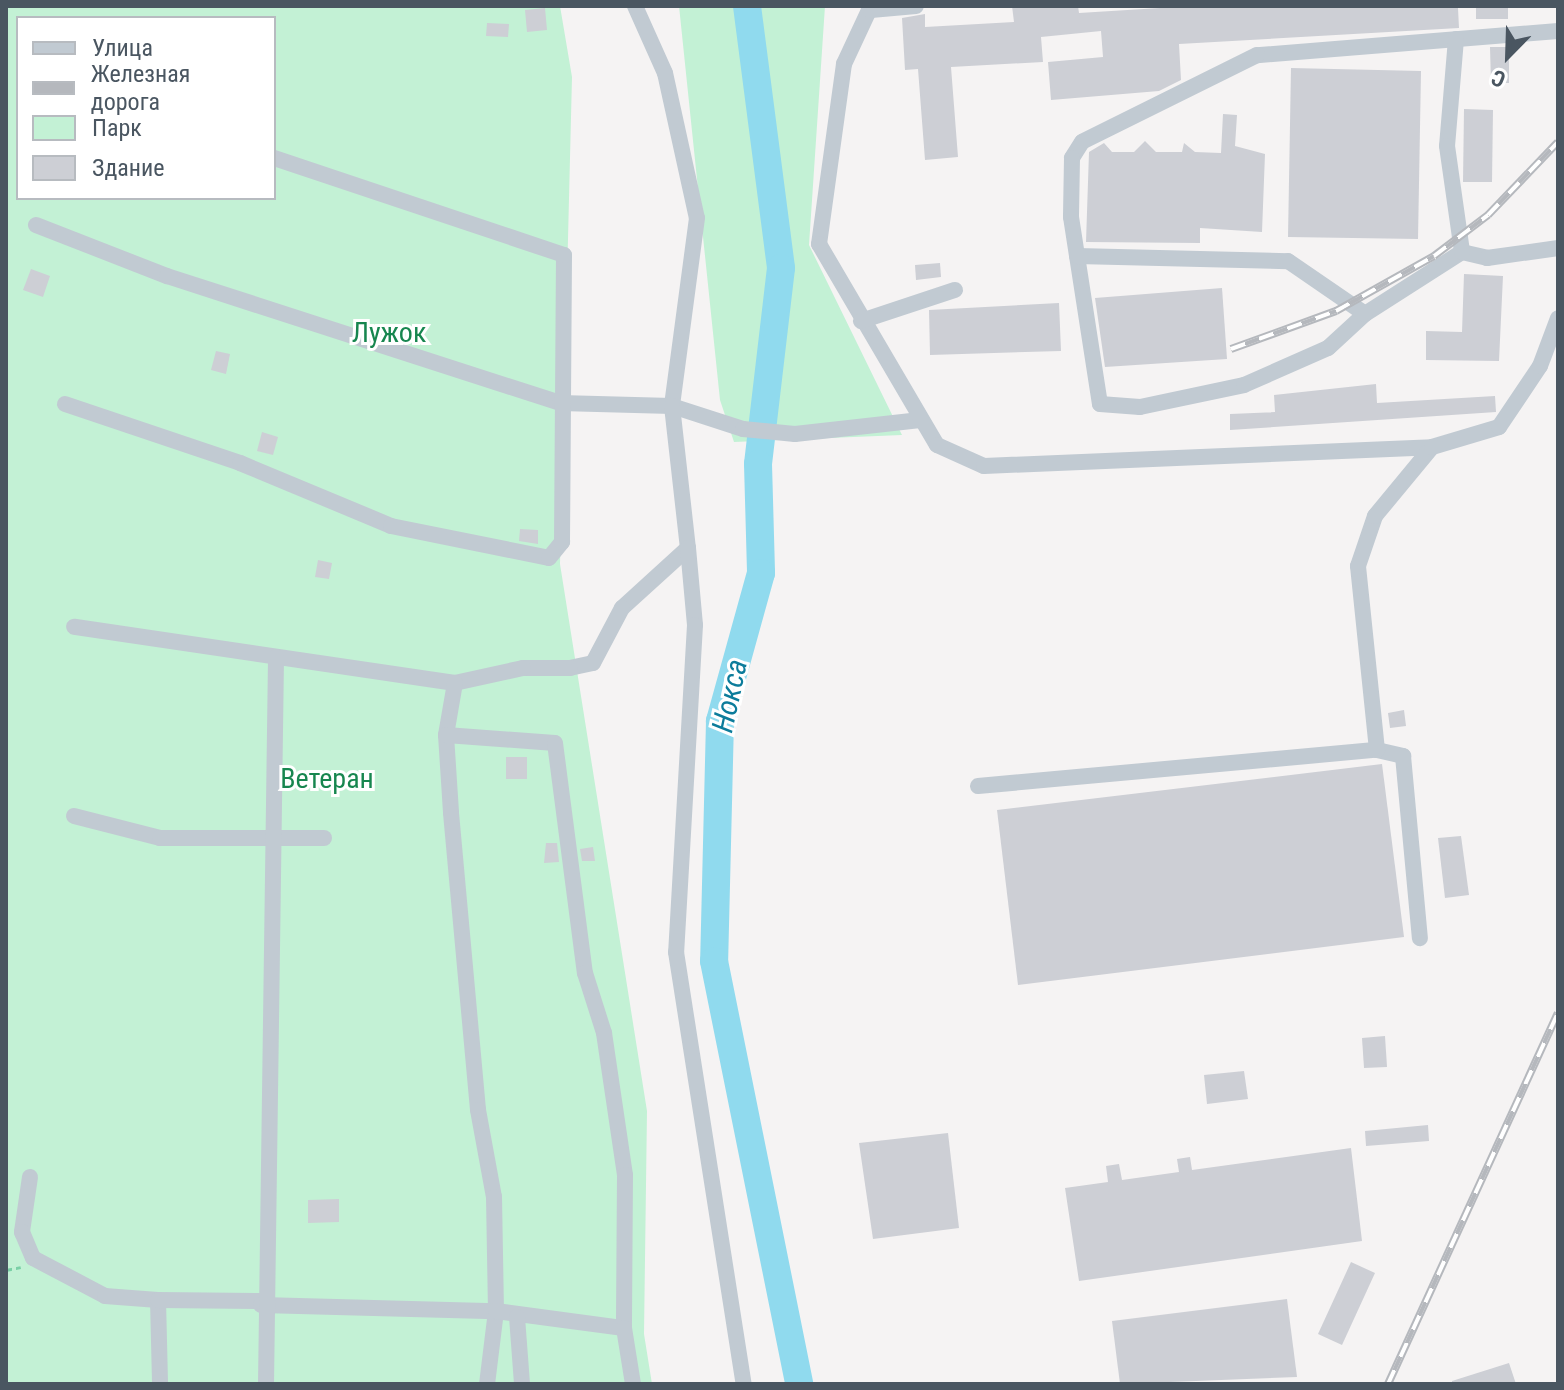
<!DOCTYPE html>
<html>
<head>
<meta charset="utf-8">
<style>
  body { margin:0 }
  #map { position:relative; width:1564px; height:1390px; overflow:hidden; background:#f5f3f3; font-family:"Roboto Condensed",sans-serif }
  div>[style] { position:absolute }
  .green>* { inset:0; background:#c3f1d5 }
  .river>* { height:28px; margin:-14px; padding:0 14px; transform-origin:14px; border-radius:14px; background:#90daee }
  .building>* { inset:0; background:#cdcfd5 }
  .path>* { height:3px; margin-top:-1.5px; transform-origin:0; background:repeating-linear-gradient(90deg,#7ad0a6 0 6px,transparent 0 10px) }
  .minor>* { height:16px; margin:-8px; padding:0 8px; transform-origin:8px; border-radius:8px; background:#c1cad2 }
  .rail>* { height:8px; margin-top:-4px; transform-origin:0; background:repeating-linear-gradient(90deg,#fff 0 15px,#b5b8bd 0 30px); box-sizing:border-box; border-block:2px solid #b5b8bd }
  span { translate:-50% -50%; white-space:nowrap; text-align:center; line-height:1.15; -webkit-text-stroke:6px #fff; paint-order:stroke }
  .park-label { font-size:28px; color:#17864f }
  .water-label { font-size:30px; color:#0c7c9b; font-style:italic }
  .frame { position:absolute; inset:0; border:8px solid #4a5661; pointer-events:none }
  .legend { position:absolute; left:16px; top:16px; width:260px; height:184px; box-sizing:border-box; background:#fff; border:2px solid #b7bbc0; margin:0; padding:10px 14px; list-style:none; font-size:24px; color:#4a5661 }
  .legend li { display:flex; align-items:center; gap:16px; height:40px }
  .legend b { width:40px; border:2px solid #b7bbc0 }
  .north { position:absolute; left:1468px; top:16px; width:80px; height:80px; -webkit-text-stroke:6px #fff; paint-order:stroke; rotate:203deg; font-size:22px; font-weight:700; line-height:32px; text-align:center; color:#4a5661 }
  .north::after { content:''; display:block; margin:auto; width:28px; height:36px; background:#4a5661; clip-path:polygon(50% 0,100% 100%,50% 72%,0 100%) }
</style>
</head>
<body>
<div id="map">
  <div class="green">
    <i style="clip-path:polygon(evenodd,6px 6px,560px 6px,572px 77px,560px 564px,647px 1111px,644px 1334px,652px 1384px,6px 1384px,6px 6px,18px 18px,274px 18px,274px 198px,18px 198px,18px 18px)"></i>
    <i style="clip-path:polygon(679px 6px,825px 6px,809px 245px,902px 435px,734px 442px,720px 400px)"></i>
  </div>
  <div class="river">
    <i style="left:747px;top:6px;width:264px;rotate:82.6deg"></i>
    <i style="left:781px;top:268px;width:197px;rotate:96.7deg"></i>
    <i style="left:758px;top:464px;width:109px;rotate:88.4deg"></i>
    <i style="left:761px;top:573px;width:154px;rotate:105.5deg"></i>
    <i style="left:720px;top:721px;width:240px;rotate:91.4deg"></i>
    <i style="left:714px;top:961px;width:431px;rotate:78.6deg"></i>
  </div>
  <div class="building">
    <i style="clip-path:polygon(1012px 6px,1078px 6px,1079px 13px,1192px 6px,1458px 8px,1459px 28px,1179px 44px,1181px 80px,1159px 91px,1051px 100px,1048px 62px,1103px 57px,1101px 31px,1041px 37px,1043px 62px,951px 67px,958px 157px,925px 160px,918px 69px,905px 70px,902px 18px,925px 14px,925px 27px,1014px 22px)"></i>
    <i style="clip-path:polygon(1476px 6px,1508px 6px,1508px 19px,1476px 19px)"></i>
    <i style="clip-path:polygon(545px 8px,547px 30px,527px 32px,525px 10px)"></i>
    <i style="clip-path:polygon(487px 23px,509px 24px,508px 37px,486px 36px)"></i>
    <i style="clip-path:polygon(1490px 47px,1509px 47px,1509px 83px,1491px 83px)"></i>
    <i style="clip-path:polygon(1291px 68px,1421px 71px,1418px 239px,1288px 237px)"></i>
    <i style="clip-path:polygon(1464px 109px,1493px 110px,1492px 182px,1463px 182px)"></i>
    <i style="clip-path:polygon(1223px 114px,1237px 115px,1235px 146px,1265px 154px,1262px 232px,1200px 228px,1200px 243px,1086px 242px,1089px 152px,1104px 143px,1112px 152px,1134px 152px,1145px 141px,1156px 152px,1182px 152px,1184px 143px,1195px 152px,1221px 153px)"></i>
    <i style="clip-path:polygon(940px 263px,941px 277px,916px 280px,915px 265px)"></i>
    <i style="clip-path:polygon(31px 269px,50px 276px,43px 297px,23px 290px)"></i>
    <i style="clip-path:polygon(1464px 274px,1503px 276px,1499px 361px,1426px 360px,1426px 331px,1462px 332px)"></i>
    <i style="clip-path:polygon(1222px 288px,1227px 359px,1105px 367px,1095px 298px)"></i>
    <i style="clip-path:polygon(1059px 303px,1061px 351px,930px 355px,929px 310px)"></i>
    <i style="clip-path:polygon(216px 351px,230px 354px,226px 374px,211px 370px)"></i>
    <i style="clip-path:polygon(1376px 384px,1377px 403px,1495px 396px,1496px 412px,1230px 430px,1230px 414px,1275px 412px,1274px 395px)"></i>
    <i style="clip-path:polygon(262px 432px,278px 437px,273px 455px,257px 451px)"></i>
    <i style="clip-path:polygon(520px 529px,538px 530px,538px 544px,519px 541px)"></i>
    <i style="clip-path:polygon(318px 560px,332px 563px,329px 579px,315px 577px)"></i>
    <i style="clip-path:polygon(1404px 710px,1406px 726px,1390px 728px,1388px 713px)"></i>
    <i style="clip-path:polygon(506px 757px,527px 757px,527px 779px,506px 779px)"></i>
    <i style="clip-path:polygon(1382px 764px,1404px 937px,1018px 985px,997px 810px)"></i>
    <i style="clip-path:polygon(1461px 836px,1469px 895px,1445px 898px,1438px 838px)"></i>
    <i style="clip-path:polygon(546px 843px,557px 843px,559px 862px,544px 863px)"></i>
    <i style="clip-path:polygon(593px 847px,595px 861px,582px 861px,580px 849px)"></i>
    <i style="clip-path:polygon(1385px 1036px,1387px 1067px,1364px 1068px,1362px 1038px)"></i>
    <i style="clip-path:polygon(1244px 1071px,1248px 1099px,1207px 1104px,1204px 1075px)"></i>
    <i style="clip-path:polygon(1428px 1125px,1429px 1141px,1366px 1146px,1365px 1131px)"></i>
    <i style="clip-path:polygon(948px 1133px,959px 1228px,873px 1239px,859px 1143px)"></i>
    <i style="clip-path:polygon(1351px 1148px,1362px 1241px,1079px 1281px,1065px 1188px,1108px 1182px,1106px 1166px,1119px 1164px,1122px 1180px,1179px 1172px,1177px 1159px,1190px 1157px,1192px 1170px)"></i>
    <i style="clip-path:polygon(339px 1199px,339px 1222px,308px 1223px,308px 1200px)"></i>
    <i style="clip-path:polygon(1351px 1262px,1375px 1273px,1342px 1345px,1318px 1334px)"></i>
    <i style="clip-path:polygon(1287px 1299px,1297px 1377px,1120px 1384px,1112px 1321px)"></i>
    <i style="clip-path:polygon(1509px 1363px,1516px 1384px,1452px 1384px,1452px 1381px)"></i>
  </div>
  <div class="path">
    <i style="left:6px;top:1270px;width:15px;rotate:-11deg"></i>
  </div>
  <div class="minor">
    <i style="left:635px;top:6px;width:73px;rotate:65.9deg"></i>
    <i style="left:665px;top:73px;width:148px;rotate:77.6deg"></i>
    <i style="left:697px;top:218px;width:190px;rotate:97.6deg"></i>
    <i style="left:672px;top:406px;width:75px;rotate:17.9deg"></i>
    <i style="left:743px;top:429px;width:52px;rotate:5.5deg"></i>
    <i style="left:795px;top:434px;width:126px;rotate:-6.4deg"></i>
    <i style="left:871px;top:6px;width:64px;rotate:115deg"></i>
    <i style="left:844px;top:64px;width:182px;rotate:97.9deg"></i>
    <i style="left:819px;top:244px;width:233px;rotate:59.6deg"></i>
    <i style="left:937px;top:445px;width:51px;rotate:24.1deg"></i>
    <i style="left:984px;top:466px;width:448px;rotate:-2.4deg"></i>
    <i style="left:871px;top:10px;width:45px;rotate:-5.1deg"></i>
    <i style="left:1558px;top:31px;width:302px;rotate:175.4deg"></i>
    <i style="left:1257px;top:55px;width:195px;rotate:153.6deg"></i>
    <i style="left:1082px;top:142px;width:19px;rotate:122deg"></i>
    <i style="left:1072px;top:158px;width:59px;rotate:91deg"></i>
    <i style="left:1071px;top:217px;width:189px;rotate:81.2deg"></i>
    <i style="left:1100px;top:404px;width:40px;rotate:4.3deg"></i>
    <i style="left:1140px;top:407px;width:106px;rotate:-11.9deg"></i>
    <i style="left:1244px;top:385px;width:92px;rotate:-23.8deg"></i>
    <i style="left:1328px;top:348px;width:50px;rotate:-42.6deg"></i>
    <i style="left:1365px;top:314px;width:115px;rotate:-32.6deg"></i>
    <i style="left:1462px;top:252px;width:26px;rotate:13deg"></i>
    <i style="left:1487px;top:258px;width:72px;rotate:-8deg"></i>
    <i style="left:1456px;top:39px;width:107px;rotate:94.8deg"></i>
    <i style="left:1447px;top:146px;width:107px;rotate:81.9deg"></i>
    <i style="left:36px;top:225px;width:141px;rotate:21.3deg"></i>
    <i style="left:167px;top:276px;width:413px;rotate:17.9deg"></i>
    <i style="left:560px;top:403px;width:112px;rotate:1.5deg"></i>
    <i style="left:672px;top:406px;width:143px;rotate:83.6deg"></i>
    <i style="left:688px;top:548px;width:89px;rotate:137.7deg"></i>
    <i style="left:622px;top:608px;width:62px;rotate:117.8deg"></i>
    <i style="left:593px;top:663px;width:24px;rotate:168deg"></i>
    <i style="left:570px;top:668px;width:47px;rotate:180deg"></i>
    <i style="left:523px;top:668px;width:70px;rotate:167.6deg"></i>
    <i style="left:455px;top:683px;width:385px;rotate:-171.6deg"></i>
    <i style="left:1077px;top:256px;width:211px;rotate:1.4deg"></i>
    <i style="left:1288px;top:261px;width:93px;rotate:34.5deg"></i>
    <i style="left:861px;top:321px;width:99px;rotate:-18.3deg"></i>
    <i style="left:65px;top:404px;width:185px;rotate:18.6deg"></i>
    <i style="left:240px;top:463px;width:164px;rotate:22.6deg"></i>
    <i style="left:391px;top:526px;width:161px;rotate:11.4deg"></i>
    <i style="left:549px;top:558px;width:21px;rotate:-51deg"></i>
    <i style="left:562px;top:542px;width:287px;rotate:-89.6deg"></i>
    <i style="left:564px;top:255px;width:306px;rotate:-161.5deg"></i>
    <i style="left:688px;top:548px;width:77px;rotate:84.8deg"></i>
    <i style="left:695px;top:625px;width:328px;rotate:93.3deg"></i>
    <i style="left:676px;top:952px;width:437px;rotate:81.1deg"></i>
    <i style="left:455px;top:683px;width:53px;rotate:99.8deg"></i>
    <i style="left:446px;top:735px;width:78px;rotate:86.3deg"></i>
    <i style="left:451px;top:813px;width:298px;rotate:84.8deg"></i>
    <i style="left:478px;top:1110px;width:88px;rotate:79.6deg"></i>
    <i style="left:494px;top:1197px;width:114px;rotate:89deg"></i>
    <i style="left:496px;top:1311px;width:74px;rotate:97deg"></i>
    <i style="left:446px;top:735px;width:109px;rotate:4.2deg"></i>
    <i style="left:555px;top:743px;width:232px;rotate:82.6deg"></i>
    <i style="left:585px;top:973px;width:63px;rotate:72.4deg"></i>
    <i style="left:604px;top:1033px;width:144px;rotate:81.6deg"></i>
    <i style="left:625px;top:1175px;width:153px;rotate:90.4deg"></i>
    <i style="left:1377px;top:750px;width:27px;rotate:13deg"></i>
    <i style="left:1403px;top:756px;width:183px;rotate:84.7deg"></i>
    <i style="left:978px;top:786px;width:401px;rotate:-5.2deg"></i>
    <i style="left:1377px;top:750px;width:185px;rotate:-95.9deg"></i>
    <i style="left:1358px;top:566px;width:53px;rotate:-71.2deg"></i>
    <i style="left:1375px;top:516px;width:89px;rotate:-50.4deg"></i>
    <i style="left:1432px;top:447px;width:70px;rotate:-16.6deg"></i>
    <i style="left:1499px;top:427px;width:73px;rotate:-56.1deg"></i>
    <i style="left:1540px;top:366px;width:51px;rotate:-69.4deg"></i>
    <i style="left:74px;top:816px;width:89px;rotate:14.3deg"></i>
    <i style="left:160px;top:838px;width:164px"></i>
    <i style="left:30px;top:1177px;width:56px;rotate:98.3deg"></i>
    <i style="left:22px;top:1232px;width:28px;rotate:67deg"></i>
    <i style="left:33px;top:1258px;width:81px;rotate:27.8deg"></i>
    <i style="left:105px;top:1296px;width:53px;rotate:4.3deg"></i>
    <i style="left:158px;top:1300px;width:84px;rotate:88.6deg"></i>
    <i style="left:158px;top:1300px;width:104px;rotate:0.6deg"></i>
    <i style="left:261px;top:1305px;width:235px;rotate:1.5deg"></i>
    <i style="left:496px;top:1311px;width:129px;rotate:7.6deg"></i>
    <i style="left:624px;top:1328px;width:57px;rotate:80.9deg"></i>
    <i style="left:517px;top:1317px;width:67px;rotate:85.7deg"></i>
    <i style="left:266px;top:1384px;width:727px;rotate:-89.21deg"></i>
  </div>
  <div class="rail">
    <i style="left:1231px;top:349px;width:112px;rotate:-19.9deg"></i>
    <i style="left:1336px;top:311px;width:112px;rotate:-29.3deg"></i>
    <i style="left:1434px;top:256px;width:68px;rotate:-37.2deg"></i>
    <i style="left:1488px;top:215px;width:101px;rotate:-46.2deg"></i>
    <i style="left:1388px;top:1384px;width:408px;rotate:-65.4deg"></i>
  </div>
  <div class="park-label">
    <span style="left:389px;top:333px">Лужок</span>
    <span style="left:327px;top:779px">Ветеран</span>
  </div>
  <div class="water-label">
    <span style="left:730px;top:696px;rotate:-78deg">Нокса</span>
  </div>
  <div class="frame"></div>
  <ul class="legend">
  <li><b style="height:10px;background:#c1cad2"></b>Улица</li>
  <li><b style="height:10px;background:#b5b8bd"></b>Железная дорога</li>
  <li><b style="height:22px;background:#c3f1d5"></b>Парк</li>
  <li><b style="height:22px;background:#cdcfd5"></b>Здание</li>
  </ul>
  <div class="north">С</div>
</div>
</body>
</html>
